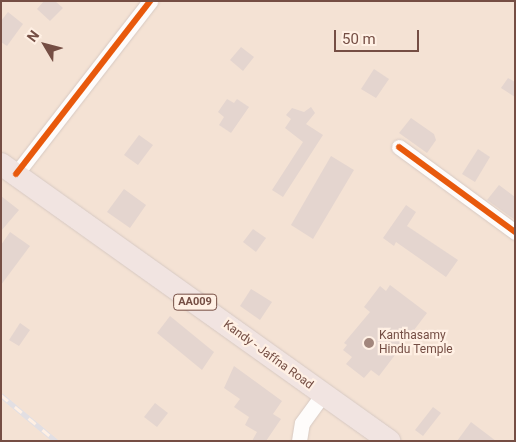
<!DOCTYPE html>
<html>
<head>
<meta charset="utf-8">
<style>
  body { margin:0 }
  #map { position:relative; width:516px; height:442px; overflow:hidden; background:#f6ede4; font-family:Roboto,sans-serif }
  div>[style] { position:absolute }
  .residential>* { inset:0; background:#f4e2d4 }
  .building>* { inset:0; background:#e4d5cf }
  .roads { filter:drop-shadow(0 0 1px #d7c9c2) drop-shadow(0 0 1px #d7c9c2) }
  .minor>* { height:15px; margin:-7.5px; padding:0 7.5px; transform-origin:7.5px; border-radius:7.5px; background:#fefcfb }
  .highway>* { height:22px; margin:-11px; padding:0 11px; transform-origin:11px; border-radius:11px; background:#f1e4e1 }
  .rail>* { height:5px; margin-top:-2.5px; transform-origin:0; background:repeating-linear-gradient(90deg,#fff0e4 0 9px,#e2dfe3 0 18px); box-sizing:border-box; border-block:1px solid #e2dfe3 }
  .cycleway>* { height:6px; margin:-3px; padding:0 3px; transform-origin:3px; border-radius:3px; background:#e8590c }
  .dots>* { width:14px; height:14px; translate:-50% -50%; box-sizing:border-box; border:2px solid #fff0e4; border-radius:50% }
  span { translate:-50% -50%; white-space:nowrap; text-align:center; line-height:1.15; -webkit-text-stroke:4.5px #fff0e4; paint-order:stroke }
  .shield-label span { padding:1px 4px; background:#fff0e4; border:1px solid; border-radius:4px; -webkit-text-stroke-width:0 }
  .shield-label { font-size:11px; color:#754e44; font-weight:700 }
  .poi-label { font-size:12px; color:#754e44 }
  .left { translate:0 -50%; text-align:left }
  .street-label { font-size:12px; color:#754e44 }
  .frame { position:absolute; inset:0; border:2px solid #754e44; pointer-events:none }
  .north { position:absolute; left:20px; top:20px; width:50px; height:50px; -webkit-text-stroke:4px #fff0e4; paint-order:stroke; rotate:307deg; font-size:14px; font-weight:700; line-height:20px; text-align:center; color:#754e44 }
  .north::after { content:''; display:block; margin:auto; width:18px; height:22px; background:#754e44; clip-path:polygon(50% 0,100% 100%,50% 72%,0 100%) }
  .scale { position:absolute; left:334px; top:30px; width:85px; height:22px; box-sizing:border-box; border:2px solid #754e44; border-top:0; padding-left:6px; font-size:15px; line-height:18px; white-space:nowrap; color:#754e44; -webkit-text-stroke:4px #fff0e4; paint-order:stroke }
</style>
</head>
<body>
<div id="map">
  <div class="residential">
    <i style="clip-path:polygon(1px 1px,515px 1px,515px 441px,1px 441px)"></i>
  </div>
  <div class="building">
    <i style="clip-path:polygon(44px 1px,55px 1px,63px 8px,50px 21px,37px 9px)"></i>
    <i style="clip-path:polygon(8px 12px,23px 24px,7px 46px,1px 42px,1px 21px)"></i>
    <i style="clip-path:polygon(241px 47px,254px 57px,243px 71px,230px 60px)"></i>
    <i style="clip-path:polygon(374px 69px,389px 79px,376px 98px,361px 89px)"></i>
    <i style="clip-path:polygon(508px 78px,515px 82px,515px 97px,501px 88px)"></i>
    <i style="clip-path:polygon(227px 99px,234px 103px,237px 99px,249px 107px,231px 133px,219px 125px,224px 117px,218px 112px)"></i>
    <i style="clip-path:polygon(311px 107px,315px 113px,306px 124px,323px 135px,283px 197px,272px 190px,303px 142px,285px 128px,291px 119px,286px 115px,292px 108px,304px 112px)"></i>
    <i style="clip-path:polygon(411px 118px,434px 134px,436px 140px,427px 153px,399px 133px)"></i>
    <i style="clip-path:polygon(139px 135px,153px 145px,138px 165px,124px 155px)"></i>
    <i style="clip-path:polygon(478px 149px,490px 157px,475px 182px,462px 174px)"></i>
    <i style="clip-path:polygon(331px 156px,354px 170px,313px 239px,291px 225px)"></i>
    <i style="clip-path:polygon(499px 185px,515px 197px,515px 220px,487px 200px)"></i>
    <i style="clip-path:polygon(124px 189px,146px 205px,130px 228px,107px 212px)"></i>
    <i style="clip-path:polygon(1px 196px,19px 210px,1px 231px)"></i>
    <i style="clip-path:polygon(406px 205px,416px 212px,407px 226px,458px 260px,446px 277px,396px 242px,394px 246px,383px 238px)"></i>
    <i style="clip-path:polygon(253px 229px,266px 238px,256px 252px,243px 242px)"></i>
    <i style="clip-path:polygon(10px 232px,30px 246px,1px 285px,1px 245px)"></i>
    <i style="clip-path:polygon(390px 285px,427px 313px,379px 376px,371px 370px,364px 378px,346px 364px,352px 357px,343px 350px,347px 345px,344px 343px,370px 312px,364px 307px,380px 286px,386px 291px)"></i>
    <i style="clip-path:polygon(251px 289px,272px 302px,260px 320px,240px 306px)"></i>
    <i style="clip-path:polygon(170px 316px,214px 352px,202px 370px,157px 333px)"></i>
    <i style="clip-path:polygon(20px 323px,30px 330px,19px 346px,9px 340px)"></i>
    <i style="clip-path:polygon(234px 366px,282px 401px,273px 414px,281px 419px,266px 441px,252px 441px,257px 432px,245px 425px,249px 417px,234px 407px,240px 399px,224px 388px)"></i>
    <i style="clip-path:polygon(155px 403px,168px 413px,157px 427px,144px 417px)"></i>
    <i style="clip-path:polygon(433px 407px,441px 413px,423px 436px,415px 430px)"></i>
    <i style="clip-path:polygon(471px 422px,496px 441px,457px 441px)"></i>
  </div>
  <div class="roads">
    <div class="minor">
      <i style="left:399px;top:147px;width:144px;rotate:36.2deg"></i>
      <i style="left:16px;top:174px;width:219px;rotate:-52.2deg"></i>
      <i style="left:299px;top:441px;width:18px;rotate:-81deg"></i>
      <i style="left:302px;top:423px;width:36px;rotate:-54deg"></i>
    </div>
    <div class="highway">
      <i style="left:1px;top:164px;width:477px;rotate:35.5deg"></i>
    </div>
  </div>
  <div class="rail">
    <i style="left:1px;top:395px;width:72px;rotate:39.9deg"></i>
  </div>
  <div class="cycleway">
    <i style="left:399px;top:147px;width:144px;rotate:36.2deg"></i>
    <i style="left:16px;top:174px;width:219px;rotate:-52.2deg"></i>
  </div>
  <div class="dots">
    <i style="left:369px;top:343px;background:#a2867c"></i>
  </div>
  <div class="shield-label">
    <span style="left:195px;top:302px">AA009</span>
  </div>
  <div class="poi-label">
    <span class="left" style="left:379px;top:343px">Kanthasamy<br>Hindu Temple</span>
  </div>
  <div class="street-label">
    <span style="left:268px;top:355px;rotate:36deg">Kandy - Jaffna Road</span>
  </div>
  <div class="frame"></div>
  <div class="north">N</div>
  <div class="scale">50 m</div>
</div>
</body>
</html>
